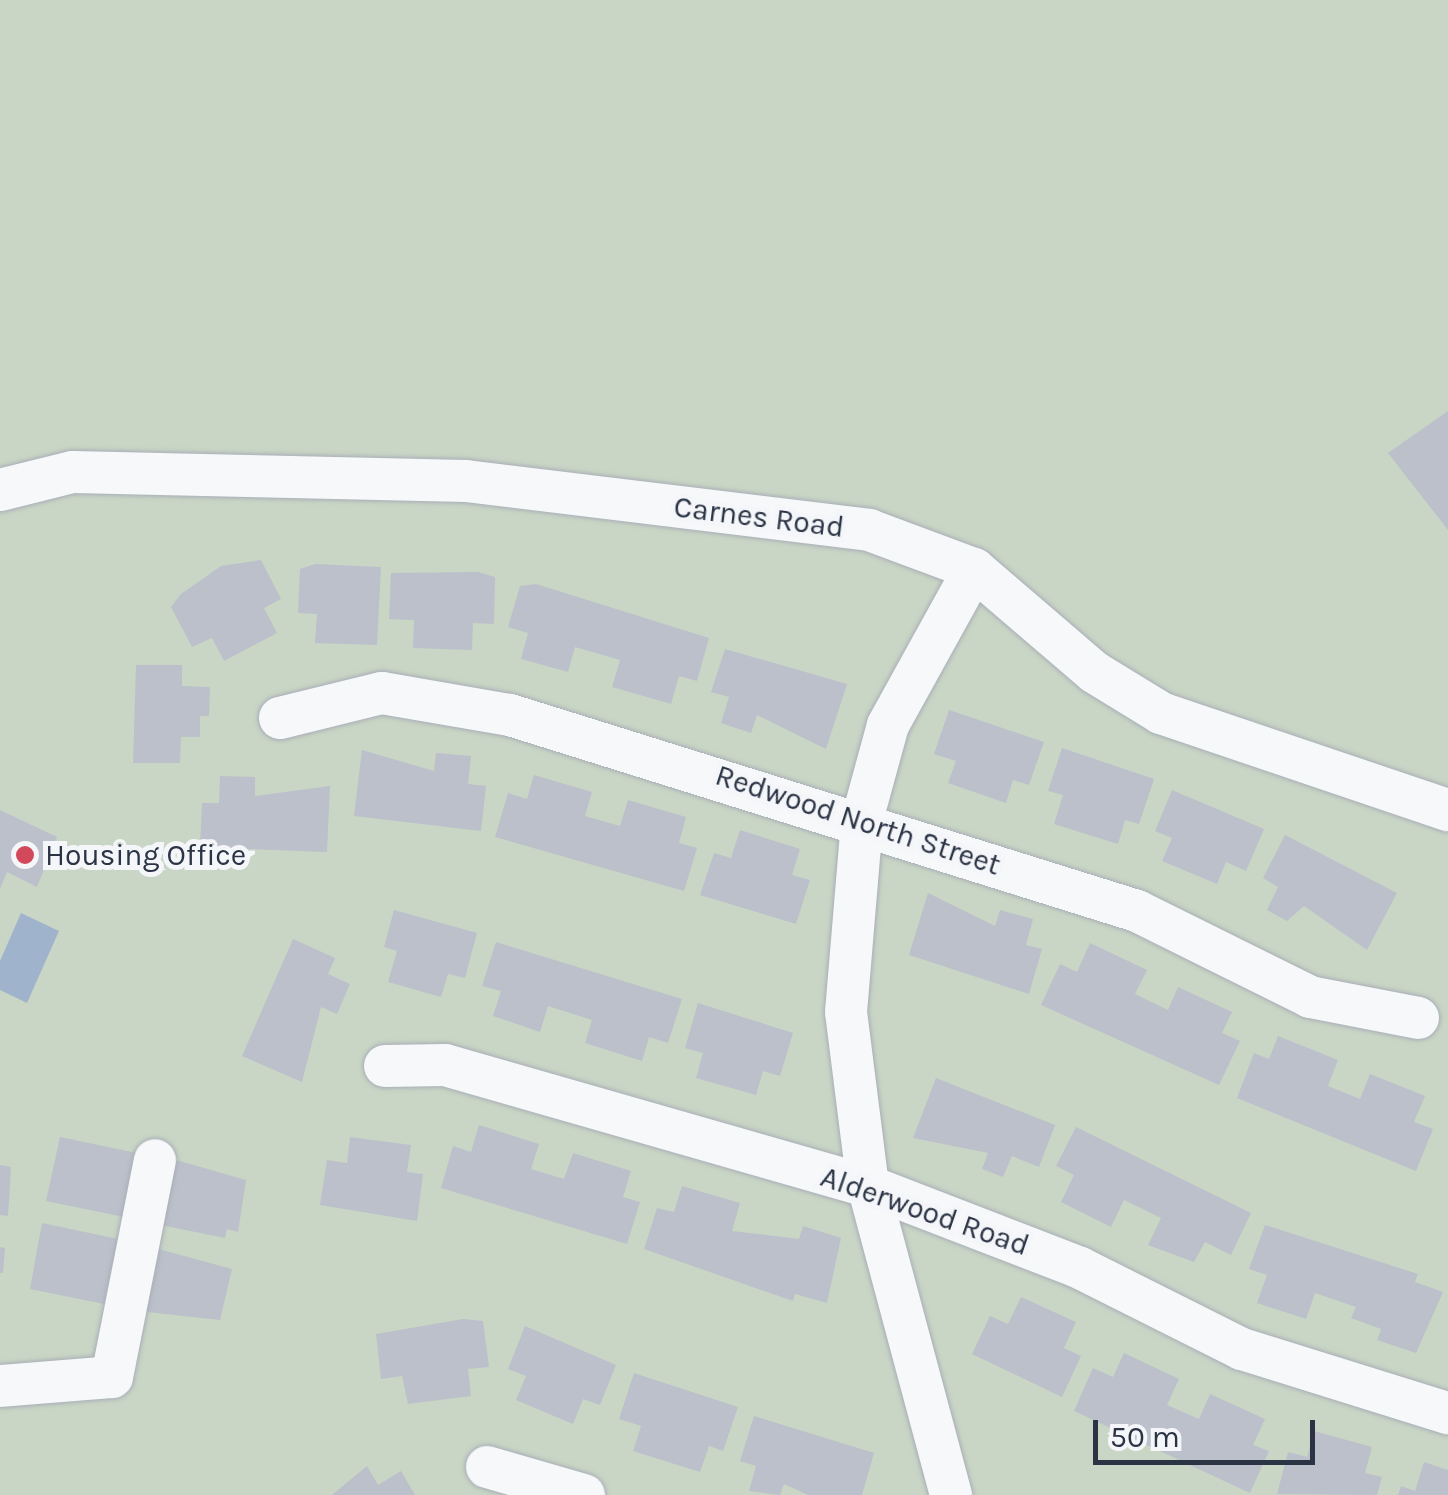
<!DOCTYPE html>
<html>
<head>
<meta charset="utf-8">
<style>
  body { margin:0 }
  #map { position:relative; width:1448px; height:1495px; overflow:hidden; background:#e4e7ec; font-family:Karla,sans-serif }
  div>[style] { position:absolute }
  .green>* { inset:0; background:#c9d6c5 }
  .water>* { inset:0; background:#9fb4cc }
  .building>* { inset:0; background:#bbc0ca }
  .roads { filter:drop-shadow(0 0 2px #a9aeb7) drop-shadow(0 0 2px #a9aeb7) }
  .minor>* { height:42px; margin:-21px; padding:0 21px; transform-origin:21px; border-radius:21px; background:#f7f8fa }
  .dots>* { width:28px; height:28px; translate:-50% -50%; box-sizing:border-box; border:5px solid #f4f6f9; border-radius:50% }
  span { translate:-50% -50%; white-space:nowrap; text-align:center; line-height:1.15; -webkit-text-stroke:10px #f4f6f9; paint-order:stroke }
  .street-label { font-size:30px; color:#2b3445 }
  .poi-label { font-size:30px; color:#2b3445 }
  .left { translate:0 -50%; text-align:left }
  .scale { position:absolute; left:1093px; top:1420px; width:222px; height:45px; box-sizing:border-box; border:5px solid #2b3445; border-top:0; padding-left:12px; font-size:30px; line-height:35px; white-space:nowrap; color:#2b3445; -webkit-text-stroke:8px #f4f6f9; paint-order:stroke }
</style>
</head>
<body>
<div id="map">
  <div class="green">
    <i style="clip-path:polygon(0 0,1448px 0,1448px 1495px,0 1495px)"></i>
  </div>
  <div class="water">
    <i style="clip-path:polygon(21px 913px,59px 931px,27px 1003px,0 990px,0 961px)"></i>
  </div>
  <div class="building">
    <i style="clip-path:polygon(1448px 411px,1448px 530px,1388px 453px)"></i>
    <i style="clip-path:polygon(261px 560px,281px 599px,264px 608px,277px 633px,224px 661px,212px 638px,192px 647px,171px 607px,181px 594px,221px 566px)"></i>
    <i style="clip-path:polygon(315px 564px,381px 567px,377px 645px,315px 643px,317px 614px,298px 613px,300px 569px)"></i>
    <i style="clip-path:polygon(478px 572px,495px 577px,494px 624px,473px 623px,472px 650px,413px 648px,414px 620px,389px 619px,391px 573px)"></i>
    <i style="clip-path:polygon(536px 584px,709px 638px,697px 681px,679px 676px,671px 704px,612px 687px,620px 660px,575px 647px,568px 672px,521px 659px,528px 633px,508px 627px,520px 586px)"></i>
    <i style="clip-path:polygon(725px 649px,847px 684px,826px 749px,757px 715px,751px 733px,721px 723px,729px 697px,711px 692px)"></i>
    <i style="clip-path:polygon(136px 665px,182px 665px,182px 686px,210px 687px,209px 716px,200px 716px,200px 737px,181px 737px,180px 763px,133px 763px)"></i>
    <i style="clip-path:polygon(949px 710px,1044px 742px,1029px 785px,1013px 780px,1006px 803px,948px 783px,956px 761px,934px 754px)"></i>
    <i style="clip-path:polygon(1062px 748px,1154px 779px,1139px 824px,1125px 820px,1118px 844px,1054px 824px,1063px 795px,1048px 791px)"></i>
    <i style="clip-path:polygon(362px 750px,434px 771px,436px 753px,471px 756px,468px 784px,486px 786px,481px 831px,354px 816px)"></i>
    <i style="clip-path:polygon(534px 775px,592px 792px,585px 816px,620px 826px,628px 800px,686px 817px,679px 843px,697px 848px,684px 891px,495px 837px,508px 793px,527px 799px)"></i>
    <i style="clip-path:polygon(220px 776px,255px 777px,255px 796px,330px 786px,327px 852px,200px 847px,202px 803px,219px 803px)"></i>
    <i style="clip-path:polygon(1172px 790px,1264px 829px,1246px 871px,1226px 862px,1217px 884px,1162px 861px,1172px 838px,1155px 831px)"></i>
    <i style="clip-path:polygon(0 810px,57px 837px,37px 887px,7px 872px,0 889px)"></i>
    <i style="clip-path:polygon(740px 830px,800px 849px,792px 875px,810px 880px,796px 924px,700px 895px,714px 853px,731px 858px)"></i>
    <i style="clip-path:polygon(1285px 835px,1397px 893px,1367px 950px,1304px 906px,1287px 921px,1267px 910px,1278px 887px,1263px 878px)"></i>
    <i style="clip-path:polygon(928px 893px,995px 926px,1000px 910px,1033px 919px,1026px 945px,1042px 949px,1029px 994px,909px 955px)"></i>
    <i style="clip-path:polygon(394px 910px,477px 933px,465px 978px,448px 974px,441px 997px,388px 982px,397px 951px,384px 947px)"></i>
    <i style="clip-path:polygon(293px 939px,335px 958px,328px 974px,350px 984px,337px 1014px,321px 1007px,302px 1082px,242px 1056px)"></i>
    <i style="clip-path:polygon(496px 942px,682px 999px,668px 1043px,649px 1037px,642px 1061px,585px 1043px,592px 1020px,548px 1006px,540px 1032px,493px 1016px,501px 991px,482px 986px)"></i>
    <i style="clip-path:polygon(1090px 943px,1147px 970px,1135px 994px,1168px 1010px,1178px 987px,1232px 1012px,1222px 1033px,1240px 1041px,1219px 1085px,1041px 1005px,1060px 964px,1077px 972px)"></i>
    <i style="clip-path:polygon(698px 1003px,793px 1033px,780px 1076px,763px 1071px,756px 1095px,696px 1078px,703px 1053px,685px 1048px)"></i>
    <i style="clip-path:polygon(1278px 1036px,1338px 1060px,1328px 1086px,1360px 1099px,1370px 1074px,1425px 1096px,1414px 1122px,1433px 1129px,1416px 1171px,1237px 1098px,1254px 1053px,1269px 1059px)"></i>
    <i style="clip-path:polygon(936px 1078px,1055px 1125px,1039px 1167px,1012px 1156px,1003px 1177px,982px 1169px,988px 1153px,913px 1138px)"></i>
    <i style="clip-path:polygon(479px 1125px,539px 1144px,531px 1169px,564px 1179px,573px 1153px,631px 1171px,623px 1197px,640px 1202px,627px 1244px,441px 1188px,453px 1146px,471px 1152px)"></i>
    <i style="clip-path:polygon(1076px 1127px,1251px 1213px,1231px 1255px,1205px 1242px,1194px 1262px,1148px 1245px,1161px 1218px,1124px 1200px,1111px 1227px,1061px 1202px,1074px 1175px,1056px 1166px)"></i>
    <i style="clip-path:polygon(60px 1137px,137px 1153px,124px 1217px,46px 1201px)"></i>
    <i style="clip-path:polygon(350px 1137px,411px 1145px,407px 1172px,423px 1174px,417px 1221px,320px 1205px,327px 1160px,347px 1163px)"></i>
    <i style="clip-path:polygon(169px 1158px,246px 1180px,238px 1232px,227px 1229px,225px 1238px,156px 1224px)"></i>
    <i style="clip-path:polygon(0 1165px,11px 1167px,8px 1216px,0 1215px)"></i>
    <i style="clip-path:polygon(682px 1186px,740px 1203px,732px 1231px,799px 1239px,803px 1226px,841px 1238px,827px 1303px,795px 1294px,793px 1301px,644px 1249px,657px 1208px,674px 1212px)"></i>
    <i style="clip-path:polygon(42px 1223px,118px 1239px,104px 1304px,30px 1289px)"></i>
    <i style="clip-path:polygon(1265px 1225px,1418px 1274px,1415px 1282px,1443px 1292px,1416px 1353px,1377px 1340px,1381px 1329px,1351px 1318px,1356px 1307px,1315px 1293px,1306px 1319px,1257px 1303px,1267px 1275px,1249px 1269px)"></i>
    <i style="clip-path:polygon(0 1247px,5px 1248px,3px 1273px,0 1273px)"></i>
    <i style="clip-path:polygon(151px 1247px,232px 1269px,220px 1320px,138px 1311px)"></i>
    <i style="clip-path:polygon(1021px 1297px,1076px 1322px,1064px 1348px,1081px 1356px,1062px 1397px,972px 1354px,990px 1316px,1008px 1324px)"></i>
    <i style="clip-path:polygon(463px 1319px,483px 1321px,489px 1367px,468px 1369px,471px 1396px,408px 1404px,402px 1376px,381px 1379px,376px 1334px)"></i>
    <i style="clip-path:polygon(525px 1326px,616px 1365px,600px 1405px,583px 1399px,573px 1424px,516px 1400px,526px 1376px,508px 1369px)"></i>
    <i style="clip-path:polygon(1124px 1353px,1179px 1379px,1167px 1405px,1199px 1419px,1210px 1394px,1265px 1419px,1253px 1445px,1269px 1451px,1250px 1493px,1074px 1411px,1093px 1368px,1113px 1377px)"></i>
    <i style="clip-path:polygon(634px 1373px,738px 1407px,723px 1451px,709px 1446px,700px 1472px,633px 1451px,641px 1426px,619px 1419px)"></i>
    <i style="clip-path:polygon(754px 1416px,874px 1453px,862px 1495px,808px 1495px,784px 1484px,780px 1495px,749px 1491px,756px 1466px,740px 1461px)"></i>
    <i style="clip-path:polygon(1314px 1431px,1372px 1447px,1365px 1473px,1382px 1477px,1377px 1495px,1277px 1494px,1288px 1452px,1307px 1457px)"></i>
    <i style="clip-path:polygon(1424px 1462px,1448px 1470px,1448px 1495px,1398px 1495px,1401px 1486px,1415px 1491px)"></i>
    <i style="clip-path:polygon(367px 1466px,378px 1485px,401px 1471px,415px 1495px,332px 1495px)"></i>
  </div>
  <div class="roads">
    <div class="minor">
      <i style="left:0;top:490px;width:75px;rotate:-13.9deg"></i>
      <i style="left:73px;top:472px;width:393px;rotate:1.3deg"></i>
      <i style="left:466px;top:481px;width:406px;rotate:6.9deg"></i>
      <i style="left:869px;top:530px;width:112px;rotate:20.4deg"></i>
      <i style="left:974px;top:569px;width:158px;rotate:40.6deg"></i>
      <i style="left:1094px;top:672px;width:79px;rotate:31.5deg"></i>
      <i style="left:1161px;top:713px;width:303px;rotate:18.7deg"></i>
      <i style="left:280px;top:718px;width:105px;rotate:-13.8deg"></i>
      <i style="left:382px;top:693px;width:130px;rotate:9.8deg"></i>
      <i style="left:510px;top:715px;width:657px;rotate:17.36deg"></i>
      <i style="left:1137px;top:911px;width:193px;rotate:26.4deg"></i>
      <i style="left:1310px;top:997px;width:110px;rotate:11deg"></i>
      <i style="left:385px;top:1066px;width:60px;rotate:-1deg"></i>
      <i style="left:445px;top:1065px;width:440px;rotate:16deg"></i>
      <i style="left:868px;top:1186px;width:227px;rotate:21.1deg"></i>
      <i style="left:1080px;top:1268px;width:181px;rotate:26.6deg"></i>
      <i style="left:1242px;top:1349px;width:216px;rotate:17.3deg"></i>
      <i style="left:0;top:1386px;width:112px;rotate:-4.6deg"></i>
      <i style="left:112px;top:1377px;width:221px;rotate:-78.8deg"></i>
      <i style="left:487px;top:1467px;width:101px;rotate:16.1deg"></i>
      <i style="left:951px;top:1495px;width:320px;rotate:-105deg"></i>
      <i style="left:868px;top:1186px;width:175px;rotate:-97.2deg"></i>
      <i style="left:846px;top:1012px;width:193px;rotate:-85.2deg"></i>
      <i style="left:862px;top:820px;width:98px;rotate:-74.7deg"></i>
      <i style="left:888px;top:725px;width:178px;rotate:-61.1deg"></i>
    </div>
  </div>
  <div class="dots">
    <i style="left:25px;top:855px;background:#d1495b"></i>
  </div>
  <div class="street-label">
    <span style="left:759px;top:517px;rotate:7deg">Carnes Road</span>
    <span style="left:858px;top:820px;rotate:18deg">Redwood North Street</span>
    <span style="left:925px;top:1211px;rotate:19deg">Alderwood Road</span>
  </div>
  <div class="poi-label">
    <span class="left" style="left:45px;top:855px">Housing Office</span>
  </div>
  <div class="scale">50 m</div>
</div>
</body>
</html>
